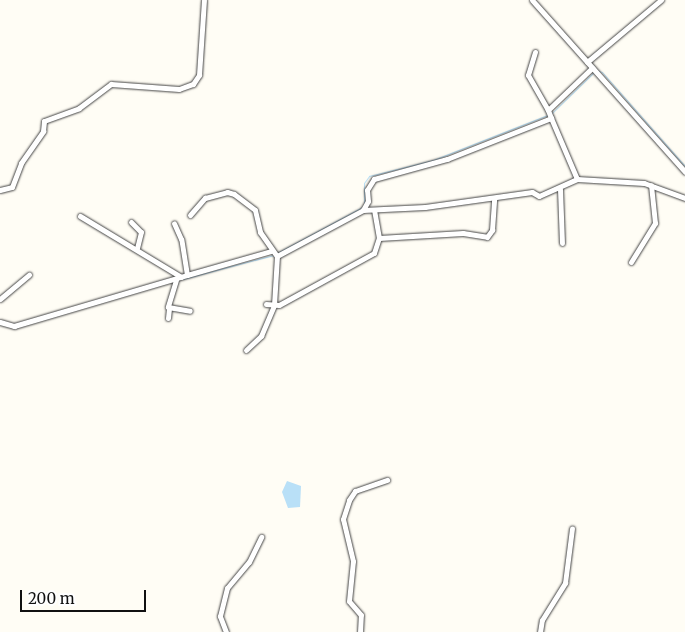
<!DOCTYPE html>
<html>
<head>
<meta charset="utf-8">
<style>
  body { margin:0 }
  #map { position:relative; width:685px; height:632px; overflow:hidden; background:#fffdf5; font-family:Merriweather,serif }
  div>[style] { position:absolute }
  .water>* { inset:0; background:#b9e0f7 }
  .stream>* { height:1px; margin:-0.5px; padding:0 0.5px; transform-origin:0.5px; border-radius:0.5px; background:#b9e0f7 }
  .roads { filter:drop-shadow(0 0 1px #444) drop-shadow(0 0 1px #444) }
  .minor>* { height:5px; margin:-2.5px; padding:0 2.5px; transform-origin:2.5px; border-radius:2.5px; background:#fff }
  span { translate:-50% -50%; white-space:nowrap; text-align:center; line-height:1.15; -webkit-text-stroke:5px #fff; paint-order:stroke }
  .scale { position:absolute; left:20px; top:590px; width:126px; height:22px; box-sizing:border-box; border:2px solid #111; border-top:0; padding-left:6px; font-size:15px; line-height:18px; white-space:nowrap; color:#111; -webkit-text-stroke:4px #fff; paint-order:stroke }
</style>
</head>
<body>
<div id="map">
  <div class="water">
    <i style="clip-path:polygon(287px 481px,301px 486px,300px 507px,288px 508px,282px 492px)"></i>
  </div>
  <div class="stream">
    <i style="left:596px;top:70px;width:6px;rotate:18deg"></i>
    <i style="left:602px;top:72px;width:125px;rotate:48.6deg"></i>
    <i style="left:551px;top:114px;width:59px;rotate:-44.3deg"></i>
    <i style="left:364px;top:204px;width:21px;rotate:-90deg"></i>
    <i style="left:364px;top:183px;width:9px;rotate:-54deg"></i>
    <i style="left:369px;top:176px;width:66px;rotate:-14deg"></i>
    <i style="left:433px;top:160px;width:123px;rotate:-21.5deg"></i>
    <i style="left:277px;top:253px;width:97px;rotate:-28.4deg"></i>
    <i style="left:183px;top:279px;width:94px;rotate:-14.8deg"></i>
  </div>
  <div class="roads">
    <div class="minor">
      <i style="left:532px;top:0;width:230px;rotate:48.3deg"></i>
      <i style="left:535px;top:52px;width:24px;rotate:107deg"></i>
      <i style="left:528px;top:75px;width:40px;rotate:60.3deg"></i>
      <i style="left:587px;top:62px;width:97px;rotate:-40deg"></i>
      <i style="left:551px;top:118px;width:66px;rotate:66.9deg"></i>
      <i style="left:560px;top:189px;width:54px;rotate:87.9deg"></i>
      <i style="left:0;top:190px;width:12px;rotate:-14deg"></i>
      <i style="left:12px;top:187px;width:26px;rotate:-69deg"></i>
      <i style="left:21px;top:163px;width:39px;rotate:-55deg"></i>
      <i style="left:43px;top:131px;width:10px;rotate:-84deg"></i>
      <i style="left:44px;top:121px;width:37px;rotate:-20deg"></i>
      <i style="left:79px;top:108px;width:40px;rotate:-37deg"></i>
      <i style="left:111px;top:84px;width:68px;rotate:4.2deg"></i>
      <i style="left:179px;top:89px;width:15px;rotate:-20deg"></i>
      <i style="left:193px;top:84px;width:11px;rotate:-56deg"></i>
      <i style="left:199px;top:75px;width:75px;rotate:-86.2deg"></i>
      <i style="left:363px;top:210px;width:10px;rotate:-61deg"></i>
      <i style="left:368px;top:201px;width:11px;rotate:-95deg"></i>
      <i style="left:367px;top:190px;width:13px;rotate:-58deg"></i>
      <i style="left:374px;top:179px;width:76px;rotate:-15.3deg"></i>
      <i style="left:447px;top:159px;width:112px;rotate:-21.5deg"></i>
      <i style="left:551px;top:118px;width:9px;rotate:-111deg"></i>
      <i style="left:548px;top:110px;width:61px;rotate:-43.7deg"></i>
      <i style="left:190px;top:215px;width:23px;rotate:-49deg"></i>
      <i style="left:205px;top:198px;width:23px;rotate:-15deg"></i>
      <i style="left:227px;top:192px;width:7px;rotate:16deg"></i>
      <i style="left:234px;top:194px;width:26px;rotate:37deg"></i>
      <i style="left:255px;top:210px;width:23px;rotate:77deg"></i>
      <i style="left:260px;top:232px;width:29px;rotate:55deg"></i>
      <i style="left:80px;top:216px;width:118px;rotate:31.1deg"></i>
      <i style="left:131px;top:222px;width:14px;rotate:45deg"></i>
      <i style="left:141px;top:232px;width:16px;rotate:104deg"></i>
      <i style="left:379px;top:238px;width:84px;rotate:-3.4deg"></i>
      <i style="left:463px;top:233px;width:24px;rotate:9deg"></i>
      <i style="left:487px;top:237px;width:9px;rotate:-54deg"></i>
      <i style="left:492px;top:230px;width:32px;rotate:-86deg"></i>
      <i style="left:277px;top:256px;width:98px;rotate:-28.1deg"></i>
      <i style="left:363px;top:210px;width:62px;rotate:-2.8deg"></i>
      <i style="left:425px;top:207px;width:108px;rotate:-8deg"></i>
      <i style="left:532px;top:192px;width:8px;rotate:30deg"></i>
      <i style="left:539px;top:196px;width:42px;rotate:-24.1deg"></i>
      <i style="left:577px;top:179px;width:67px;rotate:3.4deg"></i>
      <i style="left:644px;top:183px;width:44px;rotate:20.1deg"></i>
      <i style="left:631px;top:262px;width:46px;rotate:-58.4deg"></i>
      <i style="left:655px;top:223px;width:38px;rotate:-96deg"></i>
      <i style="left:187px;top:275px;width:87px;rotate:-15.9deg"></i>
      <i style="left:176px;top:280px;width:28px;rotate:107deg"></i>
      <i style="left:168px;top:307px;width:22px;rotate:10deg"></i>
      <i style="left:0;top:299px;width:38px;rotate:-40deg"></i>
      <i style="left:266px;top:304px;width:13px;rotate:4deg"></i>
      <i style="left:279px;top:305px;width:108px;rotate:-28.7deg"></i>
      <i style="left:374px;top:253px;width:16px;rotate:-72deg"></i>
      <i style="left:379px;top:238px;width:27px;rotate:-100deg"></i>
      <i style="left:168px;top:318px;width:9px;rotate:-84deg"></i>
      <i style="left:0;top:322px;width:15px;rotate:16deg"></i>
      <i style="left:14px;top:326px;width:180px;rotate:-16.4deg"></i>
      <i style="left:187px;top:275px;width:36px;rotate:-99deg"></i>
      <i style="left:181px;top:239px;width:17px;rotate:-114deg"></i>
      <i style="left:246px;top:350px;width:21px;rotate:-43deg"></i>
      <i style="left:261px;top:336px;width:34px;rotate:-67deg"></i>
      <i style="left:274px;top:305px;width:49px;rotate:-86.5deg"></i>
      <i style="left:226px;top:632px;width:17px;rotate:-111deg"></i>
      <i style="left:220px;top:616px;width:29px;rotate:-76deg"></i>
      <i style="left:227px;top:588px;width:34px;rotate:-50deg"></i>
      <i style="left:249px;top:562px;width:28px;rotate:-64deg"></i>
      <i style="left:360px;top:632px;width:17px;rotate:-87deg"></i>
      <i style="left:361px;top:615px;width:18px;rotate:-131deg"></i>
      <i style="left:349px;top:601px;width:40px;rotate:-84.3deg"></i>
      <i style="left:353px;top:561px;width:43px;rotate:-103.4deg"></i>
      <i style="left:343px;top:519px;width:20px;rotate:-72deg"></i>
      <i style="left:349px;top:500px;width:11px;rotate:-56deg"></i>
      <i style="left:355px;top:491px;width:34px;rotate:-19deg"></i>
      <i style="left:540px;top:632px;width:12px;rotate:-81deg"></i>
      <i style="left:542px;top:620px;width:44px;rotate:-58.1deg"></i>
      <i style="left:565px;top:583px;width:55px;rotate:-82.7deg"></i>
    </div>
  </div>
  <div class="scale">200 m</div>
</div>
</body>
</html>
